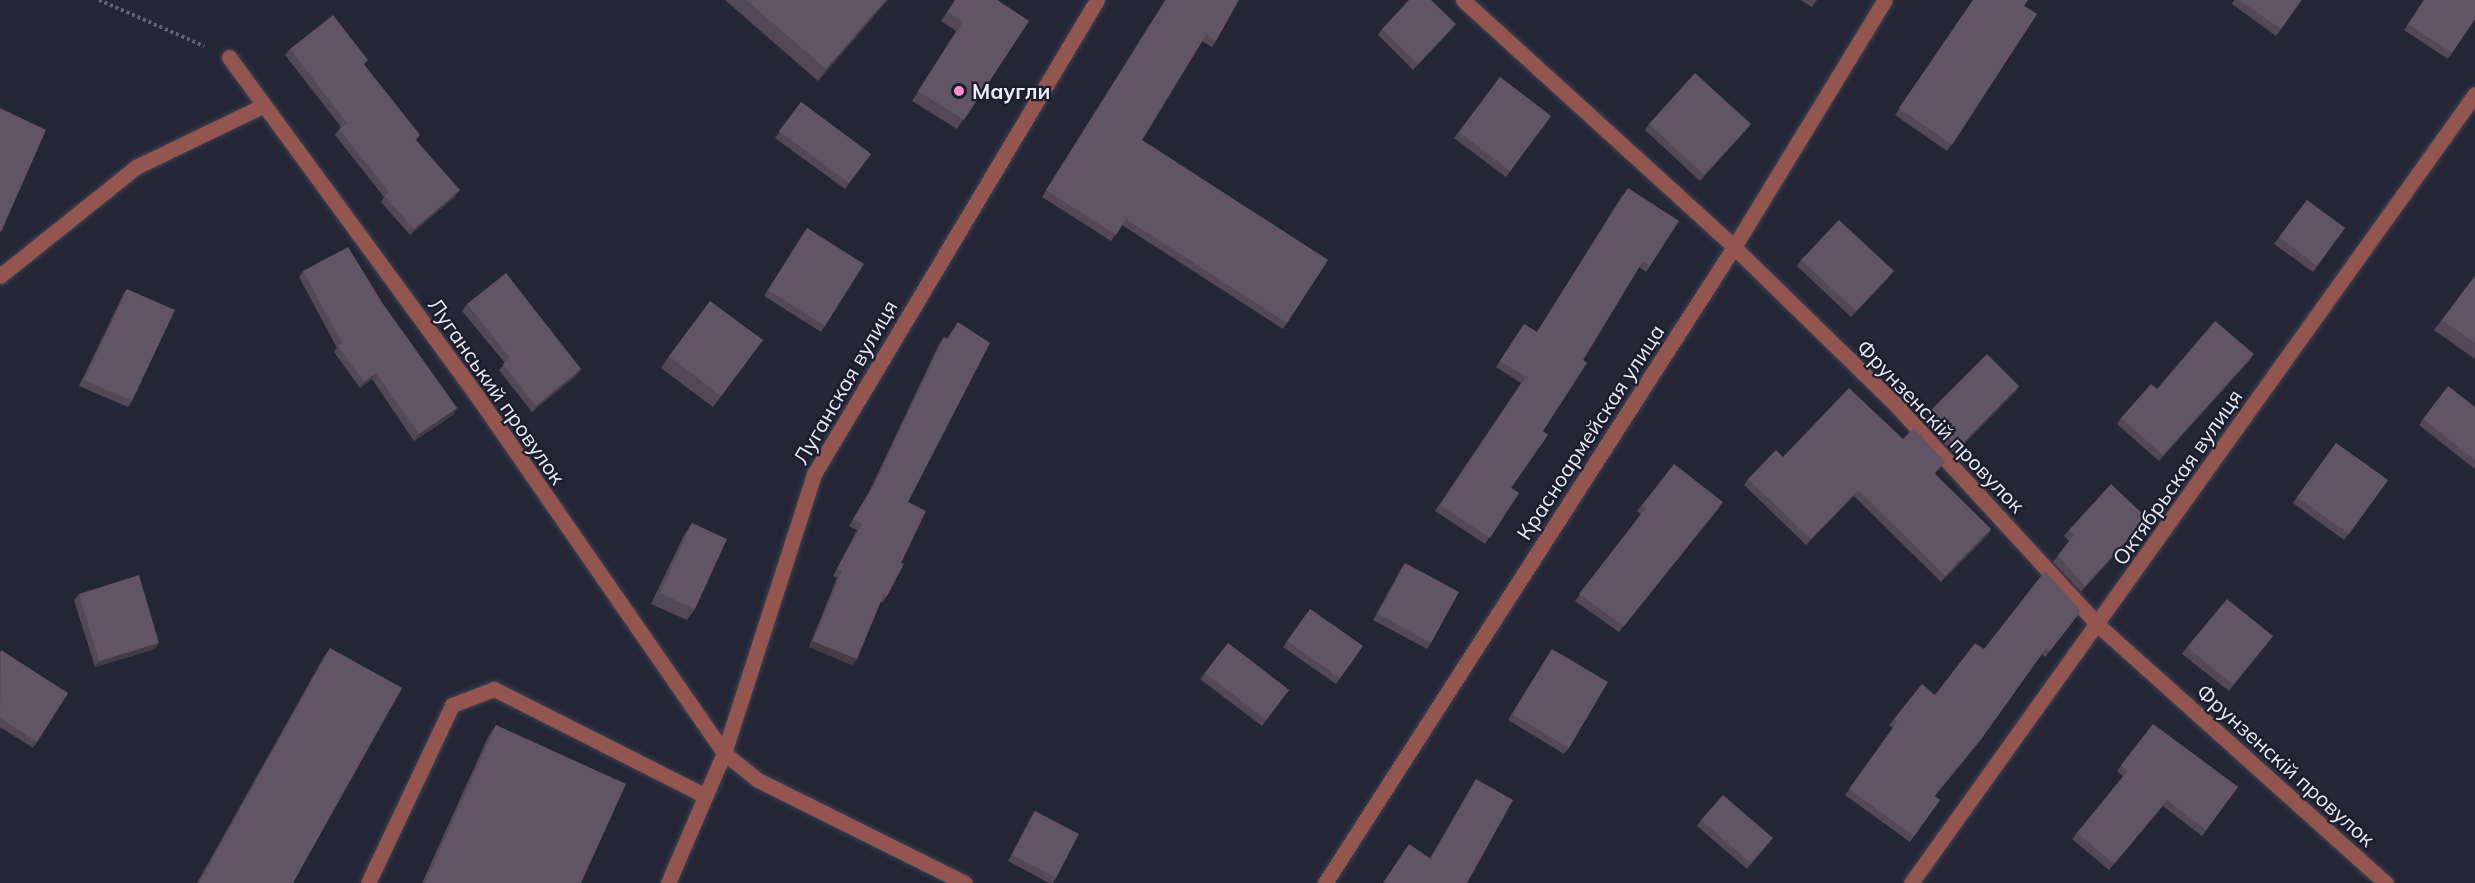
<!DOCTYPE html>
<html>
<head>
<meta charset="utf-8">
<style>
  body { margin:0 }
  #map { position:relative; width:2475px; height:883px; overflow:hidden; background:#242636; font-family:Mulish,sans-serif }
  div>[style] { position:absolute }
  .path>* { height:4px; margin-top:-2px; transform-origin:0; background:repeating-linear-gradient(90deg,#616372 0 3px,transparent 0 6px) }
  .roads { filter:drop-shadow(0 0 2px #404251) drop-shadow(0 0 2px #404251) }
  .service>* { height:15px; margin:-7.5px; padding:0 7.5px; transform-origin:7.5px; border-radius:7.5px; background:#93554f }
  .minor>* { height:15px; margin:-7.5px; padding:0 7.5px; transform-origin:7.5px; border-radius:7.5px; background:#93554f }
  .tertiary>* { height:15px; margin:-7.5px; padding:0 7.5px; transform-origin:7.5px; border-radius:7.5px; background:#93554f }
  .wall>* { inset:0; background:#534856 }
  .shaded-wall>* { inset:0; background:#443b46 }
  .building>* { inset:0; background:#615464 }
  .dots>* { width:16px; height:16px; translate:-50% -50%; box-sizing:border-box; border:3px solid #1b1c2c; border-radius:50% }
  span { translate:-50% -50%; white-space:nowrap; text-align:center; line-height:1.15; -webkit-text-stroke:4.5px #1b1c2c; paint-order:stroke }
  .poi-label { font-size:21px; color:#ebecf8; font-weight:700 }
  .left { translate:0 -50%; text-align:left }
  .street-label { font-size:21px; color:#ebecf8 }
</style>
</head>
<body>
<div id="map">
  <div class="path">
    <i style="left:99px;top:0;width:115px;rotate:23.7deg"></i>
  </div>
  <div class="roads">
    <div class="service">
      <i style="left:0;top:276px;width:174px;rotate:-38.7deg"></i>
      <i style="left:136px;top:167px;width:142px;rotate:-25.8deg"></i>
      <i style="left:368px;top:883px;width:197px;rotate:-64.7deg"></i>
      <i style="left:452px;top:705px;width:45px;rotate:-20.9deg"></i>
      <i style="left:494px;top:689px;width:237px;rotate:26.8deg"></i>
    </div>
    <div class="minor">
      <i style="left:1463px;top:0;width:367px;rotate:42.3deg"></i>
      <i style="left:1734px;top:247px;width:223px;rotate:44.3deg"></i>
      <i style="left:1894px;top:403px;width:301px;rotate:47.4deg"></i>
      <i style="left:2098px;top:625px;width:387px;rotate:41.9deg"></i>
      <i style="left:229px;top:57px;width:420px;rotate:53.8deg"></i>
      <i style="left:477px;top:396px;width:434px;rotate:55.3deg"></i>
      <i style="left:724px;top:753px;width:43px;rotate:38.5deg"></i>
      <i style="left:758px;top:780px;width:231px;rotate:26.5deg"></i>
      <i style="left:668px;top:883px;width:142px;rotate:-66.7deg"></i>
      <i style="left:724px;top:753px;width:293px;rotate:-72.1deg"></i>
      <i style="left:814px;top:474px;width:552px;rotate:-59.16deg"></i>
      <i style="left:1911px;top:883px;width:970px;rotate:-54.44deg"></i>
    </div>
    <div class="tertiary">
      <i style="left:1325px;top:883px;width:756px;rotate:-57.26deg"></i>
      <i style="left:1734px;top:247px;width:289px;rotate:-58.6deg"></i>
    </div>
  </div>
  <div class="wall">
    <i style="clip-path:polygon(725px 0,888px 0,818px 81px)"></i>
    <i style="clip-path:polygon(955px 0,997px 0,1029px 21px,957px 129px,912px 101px,956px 31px,941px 21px)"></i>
    <i style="clip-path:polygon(1165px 0,1216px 41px,1212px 47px,1202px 41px,1142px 140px,1328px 260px,1283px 329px,1122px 225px,1111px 241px,1042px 197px)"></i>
    <i style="clip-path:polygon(1800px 0,1817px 0,1812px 7px)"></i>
    <i style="clip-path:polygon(1973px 0,2024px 6px,2037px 14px,1947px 151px,1895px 115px)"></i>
    <i style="clip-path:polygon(2234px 0,2302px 0,2276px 36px,2232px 4px)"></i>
    <i style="clip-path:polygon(2424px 0,2475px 19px,2448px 59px,2404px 30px)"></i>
    <i style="clip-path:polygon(1382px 29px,1451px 30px,1413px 70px,1378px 35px)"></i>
    <i style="clip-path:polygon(290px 49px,368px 60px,364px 65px,420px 135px,416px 140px,455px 197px,410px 235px,381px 202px,384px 197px,335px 135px,341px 127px,285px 55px)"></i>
    <i style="clip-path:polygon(1500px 77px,1551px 116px,1506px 177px,1454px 138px)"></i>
    <i style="clip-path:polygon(801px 102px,871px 154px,845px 189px,775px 138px)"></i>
    <i style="clip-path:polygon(1649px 124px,1751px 124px,1746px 130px,1700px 181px,1645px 130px)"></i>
    <i style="clip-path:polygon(1623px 194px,1650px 266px,1646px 272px,1639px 267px,1583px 360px,1511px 488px,1519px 493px,1485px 544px,1435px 511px,1521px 383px,1496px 367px,1524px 324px,1537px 332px)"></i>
    <i style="clip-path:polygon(2307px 200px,2345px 228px,2313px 272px,2274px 244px)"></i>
    <i style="clip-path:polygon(803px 234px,825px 326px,821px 332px,764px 296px)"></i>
    <i style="clip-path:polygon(1801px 260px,1889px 277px,1851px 317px,1797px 266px)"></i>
    <i style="clip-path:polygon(303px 271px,383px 304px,457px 408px,453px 415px,414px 441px,372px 379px,360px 388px,334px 352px,337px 348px,299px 277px)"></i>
    <i style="clip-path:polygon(2475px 276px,2475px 359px,2434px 330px)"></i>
    <i style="clip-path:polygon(127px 289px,132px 401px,128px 407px,79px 386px,123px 295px)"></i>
    <i style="clip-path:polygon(467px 304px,581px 369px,577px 375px,532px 412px,499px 370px,505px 363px,462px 311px)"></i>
    <i style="clip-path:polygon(944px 337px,908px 502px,901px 563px,887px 596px,882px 603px,880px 602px,852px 665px,809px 647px,837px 578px,833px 576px,857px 530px,849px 526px,869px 492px,939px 344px)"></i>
    <i style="clip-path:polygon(763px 340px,713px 407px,661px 368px,669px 356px)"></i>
    <i style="clip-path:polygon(2250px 360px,2159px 461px,2117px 424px,2121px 418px,2157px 389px)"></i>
    <i style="clip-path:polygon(2019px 386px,2015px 392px,1954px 454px,1923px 420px,1927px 414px)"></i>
    <i style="clip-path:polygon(2475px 407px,2475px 469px,2419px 425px,2423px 419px)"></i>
    <i style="clip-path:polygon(1903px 439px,1945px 462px,1935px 474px,1991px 529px,1987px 536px,1941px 582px,1854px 496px,1806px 545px,1744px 485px,1748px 479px)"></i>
    <i style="clip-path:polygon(2336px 443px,2388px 480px,2344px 540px,2293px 503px)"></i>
    <i style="clip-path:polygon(1642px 505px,1719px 508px,1619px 632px,1575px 601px,1641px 514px,1637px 511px)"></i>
    <i style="clip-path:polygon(692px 523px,695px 609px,687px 620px,651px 604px,684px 535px)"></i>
    <i style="clip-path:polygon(2143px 524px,2081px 592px,2053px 562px,2069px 541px,2064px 536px,2069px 530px)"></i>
    <i style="clip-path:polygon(1405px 563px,1431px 643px,1427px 649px,1373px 620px,1401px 569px)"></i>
    <i style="clip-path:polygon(79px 594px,155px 649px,95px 667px,74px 600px)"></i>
    <i style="clip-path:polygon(1310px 609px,1363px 646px,1336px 684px,1283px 647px)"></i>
    <i style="clip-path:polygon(2081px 611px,2045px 657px,2042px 654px,1980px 741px,1935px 796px,1940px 800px,1910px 842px,1845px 795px,1893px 728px,1889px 725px,1894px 719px,1935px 695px,1984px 649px)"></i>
    <i style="clip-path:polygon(2273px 636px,2229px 691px,2182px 654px,2187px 647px)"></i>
    <i style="clip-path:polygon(1228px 643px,1289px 690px,1262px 726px,1200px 679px)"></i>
    <i style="clip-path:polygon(330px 648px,293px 883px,197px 883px,322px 660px)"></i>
    <i style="clip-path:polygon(1552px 649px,1569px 748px,1564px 754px,1508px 720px)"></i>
    <i style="clip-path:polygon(0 651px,68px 693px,33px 748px,0 727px)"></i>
    <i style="clip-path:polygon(2153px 724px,2238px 787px,2202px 836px,2163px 806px,2109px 870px,2072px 839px,2123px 776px,2117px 771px)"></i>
    <i style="clip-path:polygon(496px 725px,581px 883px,422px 883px,488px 737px)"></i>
    <i style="clip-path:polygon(1476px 779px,1467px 883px,1430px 858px)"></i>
    <i style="clip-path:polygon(1035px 811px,1056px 878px,1053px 883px,1049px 883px,1008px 861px,1031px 817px)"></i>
    <i style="clip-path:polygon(1701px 820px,1773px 838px,1747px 869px,1697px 826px)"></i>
  </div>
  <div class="shaded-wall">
    <i style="clip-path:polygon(886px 0,888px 0,818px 81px,826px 69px)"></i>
    <i style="clip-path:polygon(1456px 24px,1451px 30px,1413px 70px,1418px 64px)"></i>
    <i style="clip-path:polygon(1751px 124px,1746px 130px,1700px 181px,1704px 175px)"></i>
    <i style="clip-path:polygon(460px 190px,455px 197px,410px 235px,414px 229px)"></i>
    <i style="clip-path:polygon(1894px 271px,1889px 277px,1851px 317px,1856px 311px)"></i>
    <i style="clip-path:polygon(2254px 354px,2250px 360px,2159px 461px,2163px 455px)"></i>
    <i style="clip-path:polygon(581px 369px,577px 375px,532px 412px,536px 406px)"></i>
    <i style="clip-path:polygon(376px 373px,372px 379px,360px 388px,364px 382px)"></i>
    <i style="clip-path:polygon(2019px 386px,2015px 392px,1954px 454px,1958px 448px)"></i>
    <i style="clip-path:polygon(457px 408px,453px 415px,414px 441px,419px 434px)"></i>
    <i style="clip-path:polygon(1858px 490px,1854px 496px,1806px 545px,1811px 539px)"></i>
    <i style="clip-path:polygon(2147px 518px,2143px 524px,2081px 592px,2085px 586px)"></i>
    <i style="clip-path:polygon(1991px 529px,1987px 536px,1941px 582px,1945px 576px)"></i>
    <i style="clip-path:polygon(813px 641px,857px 659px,852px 665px,809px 647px)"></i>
    <i style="clip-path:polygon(159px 643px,155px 649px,95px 667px,99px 661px)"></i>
    <i style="clip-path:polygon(2167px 800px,2163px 806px,2109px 870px,2114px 864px)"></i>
  </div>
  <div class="building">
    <i style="clip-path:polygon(746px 0,886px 0,826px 69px)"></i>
    <i style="clip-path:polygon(955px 0,997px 0,1029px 21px,964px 120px,918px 91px,963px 22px,948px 12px)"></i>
    <i style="clip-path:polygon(1166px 0,1239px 0,1216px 41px,1206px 35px,1142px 140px,1328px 260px,1287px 323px,1126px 219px,1116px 235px,1046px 190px)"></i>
    <i style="clip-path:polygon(1409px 0,1431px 0,1456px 24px,1418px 64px,1382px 29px)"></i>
    <i style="clip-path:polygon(1973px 0,2028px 0,2024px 6px,2037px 14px,1952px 145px,1899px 108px)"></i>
    <i style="clip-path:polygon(2239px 0,2301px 0,2281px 29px)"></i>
    <i style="clip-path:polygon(2424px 0,2475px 0,2475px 19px,2452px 53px,2408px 24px)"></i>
    <i style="clip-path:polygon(333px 15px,368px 60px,363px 63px,420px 135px,415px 139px,460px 190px,414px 229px,385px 196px,389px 192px,339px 129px,347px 123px,290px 49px)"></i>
    <i style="clip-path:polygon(1695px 73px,1751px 124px,1704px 175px,1649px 124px)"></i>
    <i style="clip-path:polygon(1500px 77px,1551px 116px,1510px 171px,1459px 132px)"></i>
    <i style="clip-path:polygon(801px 102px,871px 154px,849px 183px,779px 131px)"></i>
    <i style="clip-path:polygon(0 108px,46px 130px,1px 232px,0 231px)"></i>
    <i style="clip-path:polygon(1628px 188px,1679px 221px,1650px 266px,1643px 261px,1583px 360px,1587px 363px,1543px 431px,1548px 435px,1511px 488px,1519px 493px,1490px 538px,1440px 505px,1526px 377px,1500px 361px,1524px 324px,1537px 332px)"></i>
    <i style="clip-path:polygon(2307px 200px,2345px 228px,2317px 266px,2279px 237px)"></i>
    <i style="clip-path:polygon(1839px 220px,1894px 271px,1856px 311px,1801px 260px)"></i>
    <i style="clip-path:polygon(807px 228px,864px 264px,825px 326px,768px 290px)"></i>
    <i style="clip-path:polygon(348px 247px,383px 304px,457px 408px,419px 434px,376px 373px,364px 382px,338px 346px,342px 343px,303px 271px)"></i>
    <i style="clip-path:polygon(506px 273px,581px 369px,536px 406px,503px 364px,510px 358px,467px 304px)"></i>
    <i style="clip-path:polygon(2475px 276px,2475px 343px,2442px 320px)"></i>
    <i style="clip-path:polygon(127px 289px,175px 310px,132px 401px,84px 380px)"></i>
    <i style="clip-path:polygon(710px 301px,763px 340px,721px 396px,669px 356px)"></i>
    <i style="clip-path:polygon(2215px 321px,2254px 354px,2163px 455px,2121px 418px,2151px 384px,2157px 389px)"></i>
    <i style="clip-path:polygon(958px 322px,990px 343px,908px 502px,926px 511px,901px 563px,904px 564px,887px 596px,884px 594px,857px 659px,813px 641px,842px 571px,837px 569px,862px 524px,853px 519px,874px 485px,944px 337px,947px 339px)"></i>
    <i style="clip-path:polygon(1987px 354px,2019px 386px,1958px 448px,1927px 414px)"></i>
    <i style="clip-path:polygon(2448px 386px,2475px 407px,2475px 460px,2423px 419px)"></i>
    <i style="clip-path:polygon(1849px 388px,1903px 439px,1914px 428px,1945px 462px,1934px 473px,1991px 529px,1945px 576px,1858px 490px,1811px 539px,1748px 479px,1776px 450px,1783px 457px)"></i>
    <i style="clip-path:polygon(2336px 443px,2388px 480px,2349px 534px,2297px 497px)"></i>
    <i style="clip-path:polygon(1674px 464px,1723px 502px,1624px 626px,1579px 594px,1646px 508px,1642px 505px)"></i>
    <i style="clip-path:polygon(2111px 484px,2147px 518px,2085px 586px,2058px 556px,2074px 535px,2069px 530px)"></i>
    <i style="clip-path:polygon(692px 523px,727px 539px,695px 609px,660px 593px)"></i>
    <i style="clip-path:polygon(1405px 563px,1459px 592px,1431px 643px,1378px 614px)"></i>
    <i style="clip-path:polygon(2045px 571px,2081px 611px,2050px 651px,2046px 648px,1984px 735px,1934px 796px,1940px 800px,1914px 836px,1849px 789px,1897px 722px,1894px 719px,1922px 684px,1935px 695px,1975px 643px,1984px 649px)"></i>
    <i style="clip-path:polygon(139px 575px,159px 643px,99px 661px,79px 594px)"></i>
    <i style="clip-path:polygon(2227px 599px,2273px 636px,2233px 685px,2187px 647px)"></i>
    <i style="clip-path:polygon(1310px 609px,1363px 646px,1340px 678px,1287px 641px)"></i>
    <i style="clip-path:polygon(1228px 643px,1289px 690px,1266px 720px,1205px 673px)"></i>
    <i style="clip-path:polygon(330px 648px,402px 688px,293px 883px,199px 883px)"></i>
    <i style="clip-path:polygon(1552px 649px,1608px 682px,1569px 748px,1512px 714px)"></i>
    <i style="clip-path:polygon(1px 650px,68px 693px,37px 742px,0 718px)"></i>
    <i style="clip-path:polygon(2153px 724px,2238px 787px,2206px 830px,2167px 800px,2114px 864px,2077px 833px,2128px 771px,2121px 765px)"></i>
    <i style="clip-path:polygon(496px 725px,626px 784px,581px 883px,425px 883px)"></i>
    <i style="clip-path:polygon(1476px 779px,1513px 800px,1467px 883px,1383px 883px,1409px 844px,1431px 859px)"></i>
    <i style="clip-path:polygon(1723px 795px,1773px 838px,1751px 863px,1701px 820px)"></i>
    <i style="clip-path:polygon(1035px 811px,1079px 834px,1056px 878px,1012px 855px)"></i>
  </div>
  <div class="dots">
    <i style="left:959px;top:91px;background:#f690cf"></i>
  </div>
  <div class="poi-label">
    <span class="left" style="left:972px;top:91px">Маугли</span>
  </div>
  <div class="street-label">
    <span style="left:845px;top:382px;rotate:-60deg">Луганская вулиця</span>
    <span style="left:497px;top:391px;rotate:55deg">Луганський провулок</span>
    <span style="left:1941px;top:426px;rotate:46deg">Фрунзенскій провулок</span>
    <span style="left:1590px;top:432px;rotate:-57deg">Красноармейская улица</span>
    <span style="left:2177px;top:477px;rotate:-55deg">Октябрьская вулиця</span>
    <span style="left:2286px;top:765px;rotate:42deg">Фрунзенскій провулок</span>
  </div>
</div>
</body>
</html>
